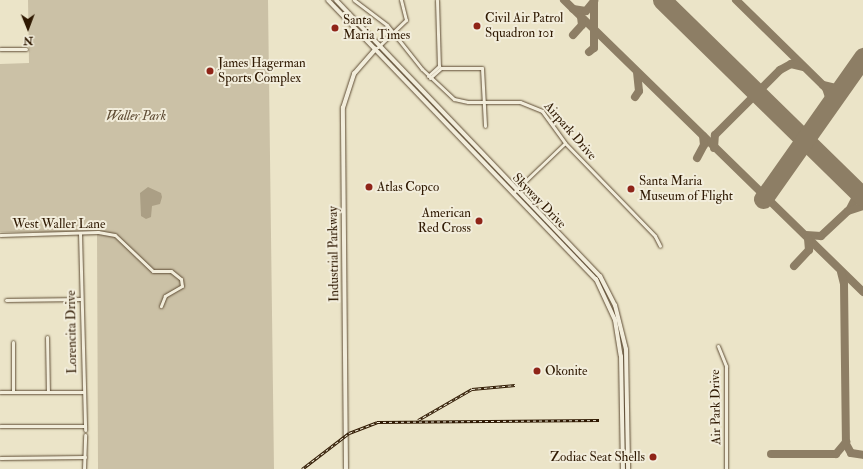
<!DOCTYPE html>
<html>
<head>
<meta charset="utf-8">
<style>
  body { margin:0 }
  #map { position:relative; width:863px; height:469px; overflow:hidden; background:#ebe4c8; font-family:"IM FELL Double Pica",serif }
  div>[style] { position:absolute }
  .green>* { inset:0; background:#cbc1a6 }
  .water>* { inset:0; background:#ab9f85 }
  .taxiway>* { height:8px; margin:-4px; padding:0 4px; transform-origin:4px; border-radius:4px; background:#8d7e65 }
  .runway>* { height:19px; margin:-9.5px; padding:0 9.5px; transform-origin:9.5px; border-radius:9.5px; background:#8d7e65 }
  .roads { filter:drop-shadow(0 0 1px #5e4c34) drop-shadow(0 0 1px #5e4c34) }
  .minor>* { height:3px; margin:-1.5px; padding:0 1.5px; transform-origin:1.5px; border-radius:1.5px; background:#f2eddb }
  .tertiary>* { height:3.5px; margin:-1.75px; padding:0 1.75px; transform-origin:1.75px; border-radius:1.75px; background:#f2eddb }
  .secondary>* { height:4px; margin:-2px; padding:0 2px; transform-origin:2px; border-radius:2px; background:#f2eddb }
  .rail>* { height:2.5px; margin-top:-1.25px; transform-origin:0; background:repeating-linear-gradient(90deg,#f2eddb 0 3px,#2f1902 0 6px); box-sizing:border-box; border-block:1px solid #2f1902 }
  .dots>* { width:11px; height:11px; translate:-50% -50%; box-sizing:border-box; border:2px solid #f2eddb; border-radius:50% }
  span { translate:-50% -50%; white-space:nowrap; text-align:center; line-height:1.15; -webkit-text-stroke:4px #f2eddb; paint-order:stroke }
  .poi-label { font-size:13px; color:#2f1902 }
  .left { translate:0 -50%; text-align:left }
  .right { translate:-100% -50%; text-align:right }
  .park-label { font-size:13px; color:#5e4b33; font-style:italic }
  .street-label { font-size:13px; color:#2f1902 }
  .north { position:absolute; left:8px; top:8px; width:40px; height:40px; -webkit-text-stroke:3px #f2eddb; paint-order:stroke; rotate:179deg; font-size:11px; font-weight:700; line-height:16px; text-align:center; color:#2f1902 }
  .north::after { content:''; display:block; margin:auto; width:14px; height:18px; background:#2f1902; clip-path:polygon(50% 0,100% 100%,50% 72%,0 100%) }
</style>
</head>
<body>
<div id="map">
  <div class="green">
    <i style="clip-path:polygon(28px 0,268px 0,274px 469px,98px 469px,97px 232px,137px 232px,0 232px,0 64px,29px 63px)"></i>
  </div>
  <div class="water">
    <i style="clip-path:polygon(148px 187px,161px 193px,162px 197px,160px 204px,152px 206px,151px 217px,146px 219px,141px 216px,140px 193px)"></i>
  </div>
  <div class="taxiway">
    <i style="left:564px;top:0;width:418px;rotate:44.3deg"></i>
    <i style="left:736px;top:0;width:126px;rotate:44.4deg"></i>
    <i style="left:826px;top:88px;width:13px;rotate:72deg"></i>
    <i style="left:830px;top:100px;width:9px;rotate:108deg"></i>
    <i style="left:573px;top:9px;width:13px;rotate:9deg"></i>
    <i style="left:586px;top:11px;width:13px;rotate:-51deg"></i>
    <i style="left:573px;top:35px;width:13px;rotate:-48deg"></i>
    <i style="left:582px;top:25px;width:8px;rotate:-97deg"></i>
    <i style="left:589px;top:52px;width:6px;rotate:-39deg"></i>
    <i style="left:594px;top:48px;width:48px;rotate:-90deg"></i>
    <i style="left:823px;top:85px;width:13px;rotate:13deg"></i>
    <i style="left:836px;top:88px;width:15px;rotate:-37deg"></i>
    <i style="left:635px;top:97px;width:7px;rotate:-56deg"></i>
    <i style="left:639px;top:91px;width:18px;rotate:-96deg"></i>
    <i style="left:714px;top:148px;width:13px;rotate:-86deg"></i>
    <i style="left:715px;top:135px;width:92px;rotate:-45deg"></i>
    <i style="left:780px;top:70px;width:13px;rotate:-29deg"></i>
    <i style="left:791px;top:64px;width:12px;rotate:14deg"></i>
    <i style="left:697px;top:158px;width:15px;rotate:-62deg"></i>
    <i style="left:704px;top:145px;width:9px;rotate:-96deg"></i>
    <i style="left:848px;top:183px;width:16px;rotate:60deg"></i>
    <i style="left:856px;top:197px;width:13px;rotate:117deg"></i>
    <i style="left:806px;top:235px;width:15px;rotate:4deg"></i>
    <i style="left:821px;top:236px;width:37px;rotate:-43deg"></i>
    <i style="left:848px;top:211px;width:16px;rotate:-18deg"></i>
    <i style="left:794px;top:266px;width:22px;rotate:-47deg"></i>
    <i style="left:809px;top:250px;width:12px;rotate:-95deg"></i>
    <i style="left:841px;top:272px;width:12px;rotate:76deg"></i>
    <i style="left:844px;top:284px;width:160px;rotate:89.3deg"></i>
    <i style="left:846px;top:444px;width:10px;rotate:61deg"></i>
    <i style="left:851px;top:453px;width:12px;rotate:9deg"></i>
    <i style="left:771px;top:454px;width:65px"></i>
    <i style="left:836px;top:454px;width:16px;rotate:-50deg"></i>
  </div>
  <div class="runway">
    <i style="left:662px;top:0;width:281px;rotate:44.4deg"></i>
    <i style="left:763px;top:199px;width:174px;rotate:-54.8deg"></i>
  </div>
  <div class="roads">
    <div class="minor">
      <i style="left:354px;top:0;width:41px;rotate:37.1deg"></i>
      <i style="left:387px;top:25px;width:56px;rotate:51.5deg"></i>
      <i style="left:422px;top:69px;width:44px;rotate:43.2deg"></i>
      <i style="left:454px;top:99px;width:14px;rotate:12deg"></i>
      <i style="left:468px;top:102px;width:52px"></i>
      <i style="left:520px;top:102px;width:24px;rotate:22deg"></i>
      <i style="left:542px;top:111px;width:39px;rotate:54deg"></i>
      <i style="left:565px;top:143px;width:129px;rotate:45.9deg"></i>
      <i style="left:655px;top:236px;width:11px;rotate:63deg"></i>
      <i style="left:437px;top:0;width:66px;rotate:88.3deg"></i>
      <i style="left:378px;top:47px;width:39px;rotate:-44deg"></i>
      <i style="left:406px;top:20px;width:21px;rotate:-104deg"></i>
      <i style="left:0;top:49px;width:26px"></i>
      <i style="left:428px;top:76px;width:15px;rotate:-42deg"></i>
      <i style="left:430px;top:78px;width:15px;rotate:-42deg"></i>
      <i style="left:441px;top:68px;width:41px"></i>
      <i style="left:482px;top:68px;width:58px;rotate:87deg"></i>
      <i style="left:515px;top:191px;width:69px;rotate:-43.8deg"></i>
      <i style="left:80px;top:233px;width:197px;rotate:88.5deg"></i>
      <i style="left:0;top:235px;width:98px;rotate:-1.8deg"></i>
      <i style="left:98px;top:232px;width:17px;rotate:10deg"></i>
      <i style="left:115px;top:235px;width:52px;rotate:43.5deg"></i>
      <i style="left:153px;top:271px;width:18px"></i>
      <i style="left:171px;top:271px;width:13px;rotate:39deg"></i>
      <i style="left:181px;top:279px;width:7px;rotate:82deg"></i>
      <i style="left:182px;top:286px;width:20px;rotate:150deg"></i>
      <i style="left:165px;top:296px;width:11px;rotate:112deg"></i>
      <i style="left:6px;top:300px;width:75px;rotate:-0.8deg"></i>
      <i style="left:47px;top:337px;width:55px;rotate:89deg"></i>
      <i style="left:13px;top:342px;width:50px;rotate:90deg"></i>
      <i style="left:718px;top:346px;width:22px;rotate:68deg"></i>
      <i style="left:726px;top:366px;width:103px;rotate:90deg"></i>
      <i style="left:0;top:392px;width:83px"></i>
      <i style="left:0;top:426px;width:85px"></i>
      <i style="left:0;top:458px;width:85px;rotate:-0.7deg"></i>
      <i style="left:84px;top:469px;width:34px;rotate:-88deg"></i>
    </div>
    <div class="tertiary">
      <i style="left:346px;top:469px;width:361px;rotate:-90.5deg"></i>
      <i style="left:343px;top:108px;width:36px;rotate:-72deg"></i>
      <i style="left:354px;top:74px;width:33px;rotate:-49deg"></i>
    </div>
    <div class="secondary">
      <i style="left:328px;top:0;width:387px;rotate:46.2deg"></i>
      <i style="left:596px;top:279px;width:45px;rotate:65.1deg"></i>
      <i style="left:615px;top:320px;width:36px;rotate:81deg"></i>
      <i style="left:621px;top:356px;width:113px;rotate:89deg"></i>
      <i style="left:336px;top:0;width:382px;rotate:46.3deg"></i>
      <i style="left:600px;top:276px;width:33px;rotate:63deg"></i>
      <i style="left:615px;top:305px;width:45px;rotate:76deg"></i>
      <i style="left:626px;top:349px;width:120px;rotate:89deg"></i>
    </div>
  </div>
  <div class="rail">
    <i style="left:418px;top:420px;width:62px;rotate:-29.9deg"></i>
    <i style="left:472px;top:389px;width:43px;rotate:-5.3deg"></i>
    <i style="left:302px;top:469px;width:59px;rotate:-37.5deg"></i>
    <i style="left:349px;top:433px;width:30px;rotate:-21deg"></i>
    <i style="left:377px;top:422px;width:222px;rotate:-0.5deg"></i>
  </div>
  <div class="dots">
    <i style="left:477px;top:26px;background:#8f2418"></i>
    <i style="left:335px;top:28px;background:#8f2418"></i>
    <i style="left:210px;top:71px;background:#8f2418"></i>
    <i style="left:369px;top:187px;background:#8f2418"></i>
    <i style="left:631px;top:189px;background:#8f2418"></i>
    <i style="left:479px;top:221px;background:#8f2418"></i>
    <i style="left:537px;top:371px;background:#8f2418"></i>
    <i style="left:653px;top:457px;background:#8f2418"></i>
  </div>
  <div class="poi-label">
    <span class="left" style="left:485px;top:26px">Civil Air Patrol<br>Squadron 101</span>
    <span class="left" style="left:343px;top:28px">Santa<br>Maria Times</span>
    <span class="left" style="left:218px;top:71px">James Hagerman<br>Sports Complex</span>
    <span class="left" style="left:639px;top:189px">Santa Maria<br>Museum of Flight</span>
    <span class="left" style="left:377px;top:187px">Atlas Copco</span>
    <span class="right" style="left:471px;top:221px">American<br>Red Cross</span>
    <span class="left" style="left:545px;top:371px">Okonite</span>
    <span class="right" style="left:645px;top:457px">Zodiac Seat Shells</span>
  </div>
  <div class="park-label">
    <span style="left:136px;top:116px">Waller Park</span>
  </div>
  <div class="street-label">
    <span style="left:570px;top:131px;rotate:49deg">Airpark Drive</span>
    <span style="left:539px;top:201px;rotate:46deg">Skyway Drive</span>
    <span style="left:59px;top:224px">West Waller Lane</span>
    <span style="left:334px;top:254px;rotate:-91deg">Industrial Parkway</span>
    <span style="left:72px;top:332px;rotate:-91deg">Lorencita Drive</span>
    <span style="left:716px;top:407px;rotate:-91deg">Air Park Drive</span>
  </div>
  <div class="north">N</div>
</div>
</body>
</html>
